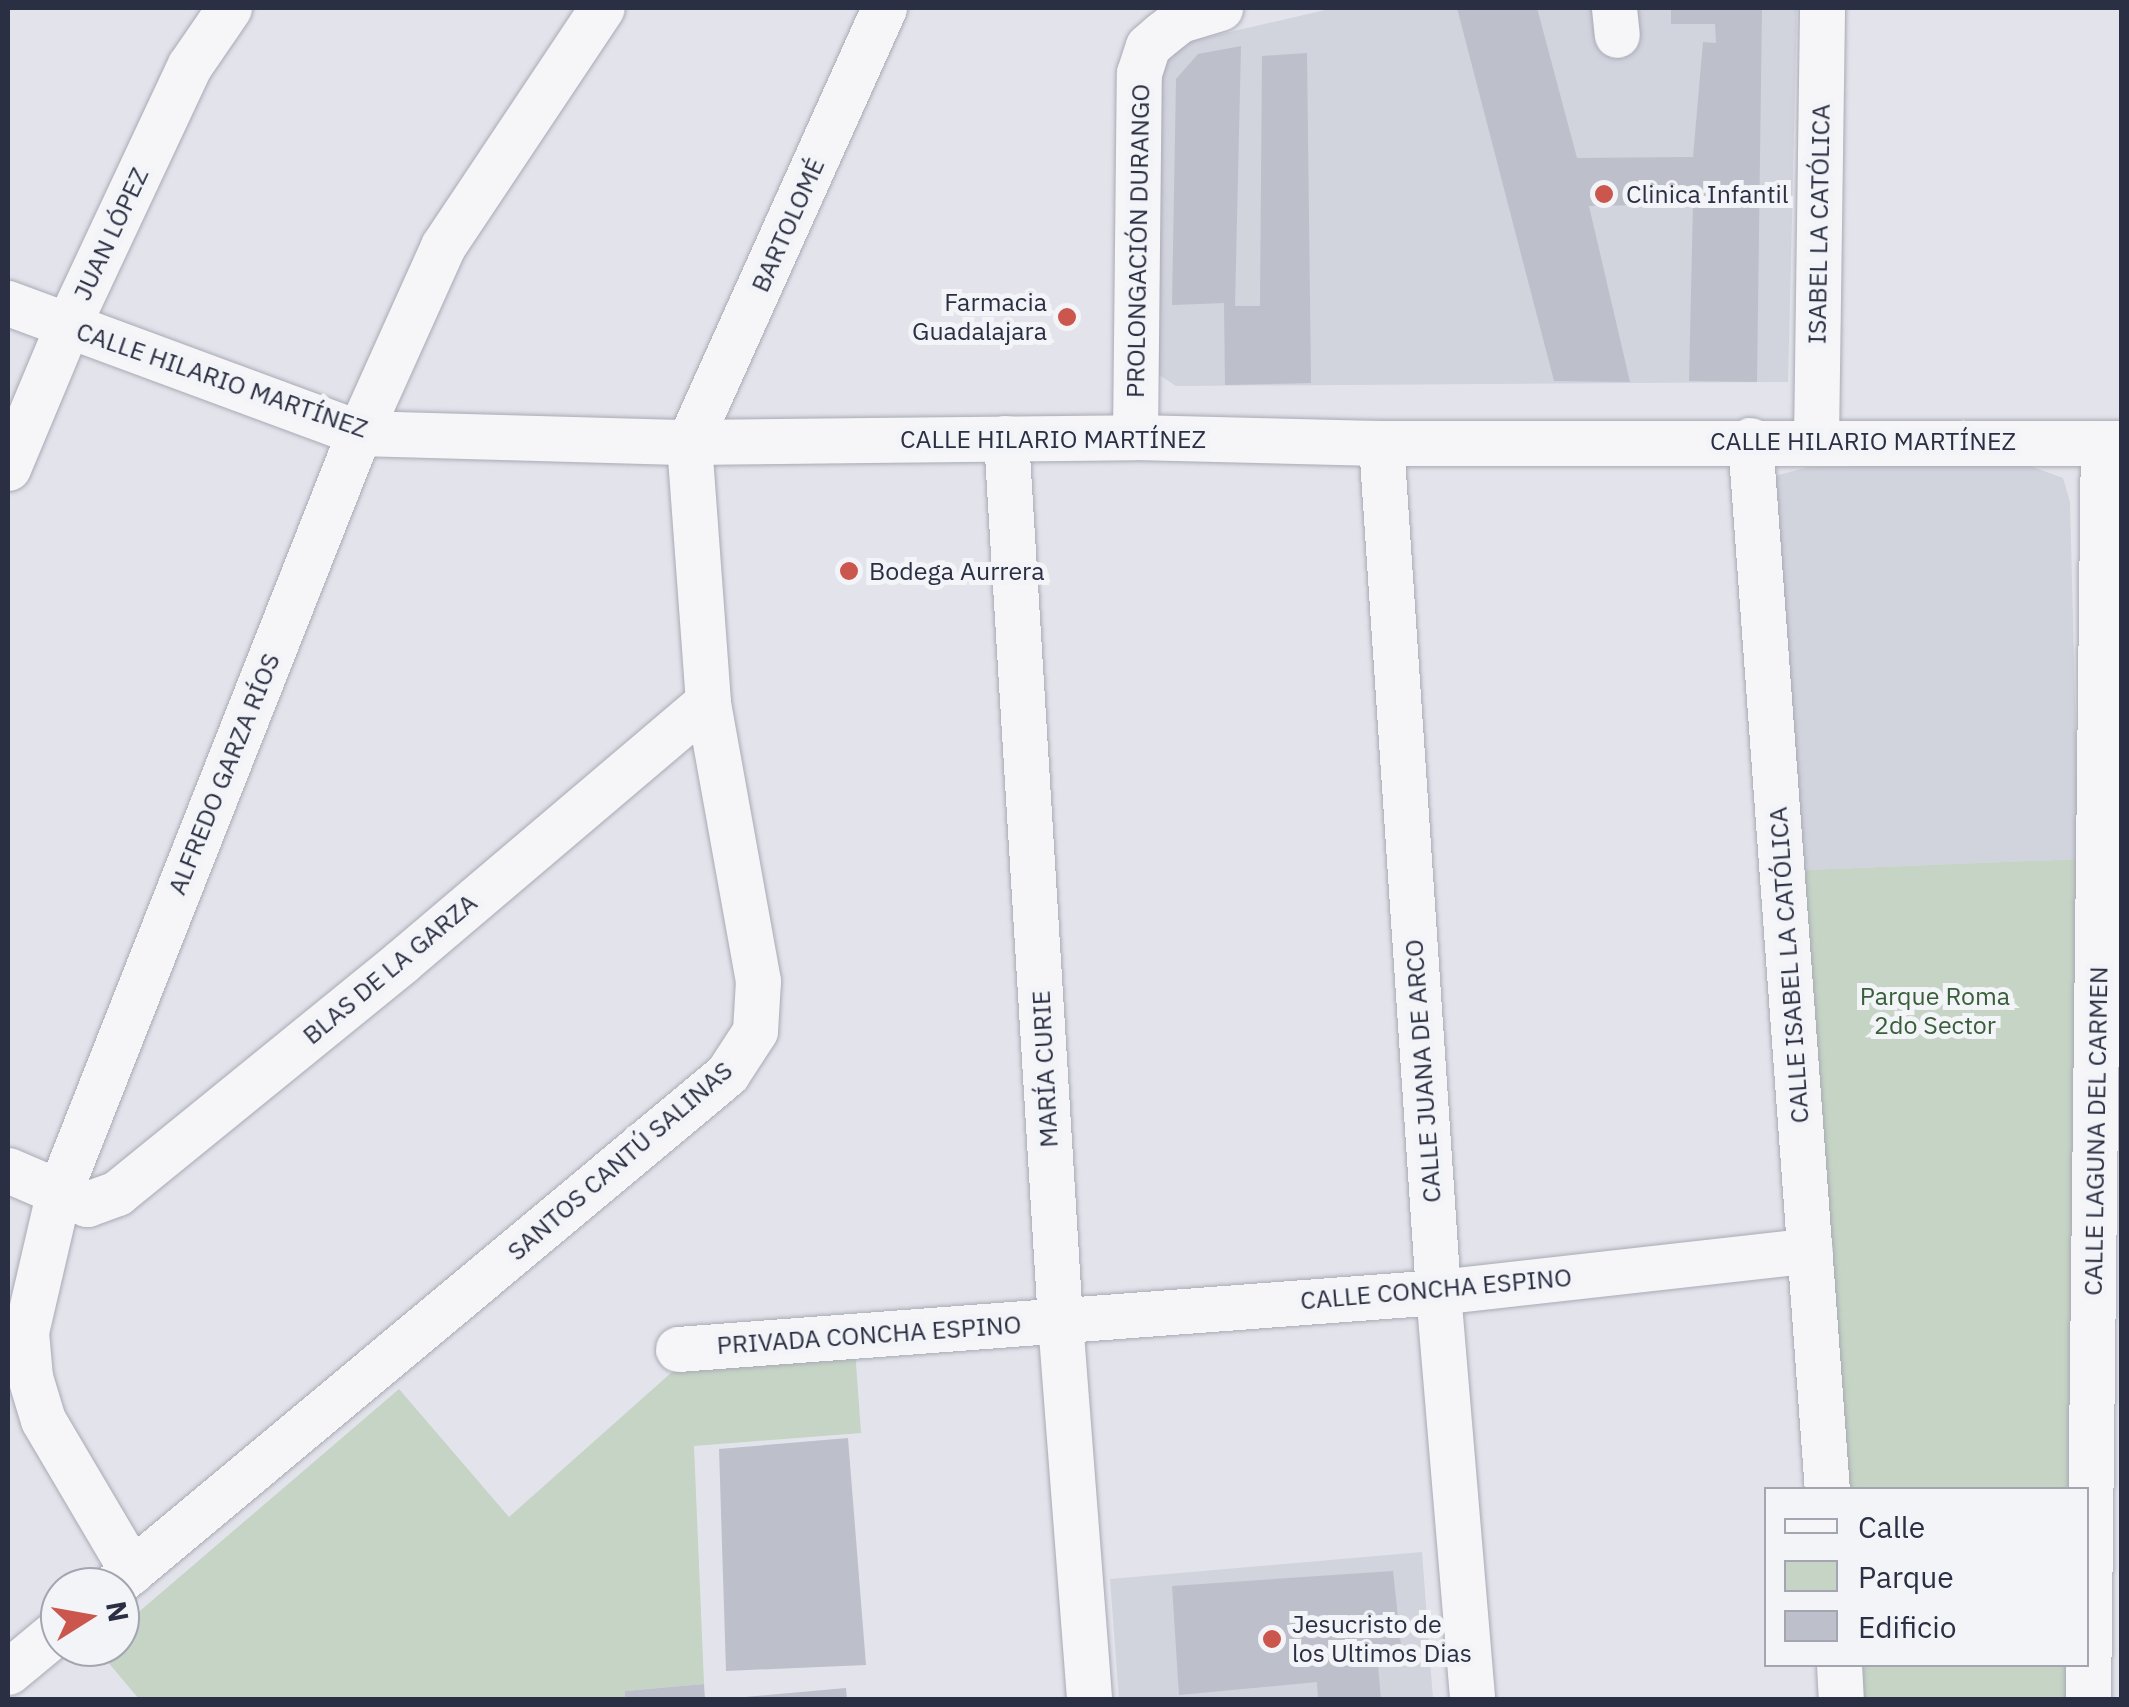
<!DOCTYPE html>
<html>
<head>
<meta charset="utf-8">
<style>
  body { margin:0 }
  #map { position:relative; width:2129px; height:1707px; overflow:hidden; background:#e3e4eb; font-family:"IBM Plex Sans",sans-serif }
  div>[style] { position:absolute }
  .built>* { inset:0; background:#d1d3dd }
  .green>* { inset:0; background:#c5d4c5 }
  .building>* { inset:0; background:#bdbfca }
  .roads { filter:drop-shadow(0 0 2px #a8aab5) drop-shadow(0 0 2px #a8aab5) }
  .minor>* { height:45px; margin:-22.5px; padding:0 22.5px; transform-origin:22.5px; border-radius:22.5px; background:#f6f6f9 }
  .dots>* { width:28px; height:28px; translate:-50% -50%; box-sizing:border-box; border:5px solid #f3f4f8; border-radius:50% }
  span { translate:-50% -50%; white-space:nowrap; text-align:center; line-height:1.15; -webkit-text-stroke:10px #f3f4f8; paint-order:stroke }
  .poi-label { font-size:25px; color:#2b2f43 }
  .left { translate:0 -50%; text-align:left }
  .right { translate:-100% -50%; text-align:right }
  .street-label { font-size:25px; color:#2b2f43 }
  .park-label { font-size:25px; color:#395e3a }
  .frame { position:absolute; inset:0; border:10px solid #2b2f43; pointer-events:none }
  .legend { position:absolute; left:1764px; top:1487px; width:325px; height:180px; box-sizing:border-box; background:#f3f4f8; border:2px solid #a3a5b0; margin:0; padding:12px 18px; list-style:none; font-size:30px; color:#2b2f43 }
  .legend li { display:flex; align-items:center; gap:20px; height:50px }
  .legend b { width:50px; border:2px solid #a3a5b0 }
  .north { position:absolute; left:40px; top:1567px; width:100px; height:100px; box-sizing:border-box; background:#f3f4f8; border:2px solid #a3a5b0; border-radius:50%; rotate:79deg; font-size:28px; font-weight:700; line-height:40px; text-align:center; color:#2b2f43 }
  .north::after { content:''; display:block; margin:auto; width:35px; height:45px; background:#ca564e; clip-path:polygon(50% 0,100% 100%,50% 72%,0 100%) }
</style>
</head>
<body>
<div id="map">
  <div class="built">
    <i style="clip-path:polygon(1334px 8px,1797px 8px,1788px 382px,1176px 386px,1150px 369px,1162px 65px,1182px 43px)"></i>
    <i style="clip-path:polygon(2022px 463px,2063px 478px,2070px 502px,2079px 859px,1782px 871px,1775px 476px,1808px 467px)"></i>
    <i style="clip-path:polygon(1422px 1552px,1433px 1699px,1119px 1699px,1110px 1579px)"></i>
  </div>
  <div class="green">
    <i style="clip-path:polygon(2079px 859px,2092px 1552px,2088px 1699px,1840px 1699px,1838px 1665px,2086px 1664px,2086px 1490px,1826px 1489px,1782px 871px)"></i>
    <i style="clip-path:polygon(855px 1349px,861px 1433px,694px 1446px,704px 1684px,625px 1691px,625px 1700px,139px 1699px,96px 1648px,120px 1647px,120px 1628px,399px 1389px,509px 1517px,681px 1364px)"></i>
  </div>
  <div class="building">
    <i style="clip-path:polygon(1457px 8px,1537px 8px,1577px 158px,1693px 157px,1703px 42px,1716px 43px,1715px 24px,1671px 24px,1671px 8px,1762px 8px,1757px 382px,1689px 381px,1693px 204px,1589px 206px,1630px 382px,1554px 381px)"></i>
    <i style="clip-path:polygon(1241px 46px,1235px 306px,1260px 306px,1262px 56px,1307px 53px,1311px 383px,1225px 385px,1224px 303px,1172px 305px,1176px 79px,1198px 54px)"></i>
    <i style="clip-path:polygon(848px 1438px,866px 1665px,726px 1671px,719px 1449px)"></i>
    <i style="clip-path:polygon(1393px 1571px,1403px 1664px,1378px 1665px,1381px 1700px,1318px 1700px,1317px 1682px,1179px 1695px,1172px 1586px)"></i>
    <i style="clip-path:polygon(704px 1684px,705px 1700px,625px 1700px,625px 1691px)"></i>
    <i style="clip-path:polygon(846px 1688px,847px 1700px,745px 1700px,745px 1697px)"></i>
  </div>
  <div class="roads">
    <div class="minor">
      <i style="left:1614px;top:8px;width:27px;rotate:84deg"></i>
      <i style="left:8px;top:303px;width:374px;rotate:20.3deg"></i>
      <i style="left:359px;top:433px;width:330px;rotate:1.6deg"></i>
      <i style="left:689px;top:442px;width:446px;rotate:-0.6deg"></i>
      <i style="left:1135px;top:437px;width:246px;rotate:1.4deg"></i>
      <i style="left:1381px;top:443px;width:741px"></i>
      <i style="left:1135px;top:437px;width:364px;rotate:-89.4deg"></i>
      <i style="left:1139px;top:73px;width:28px;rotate:-72deg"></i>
      <i style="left:1148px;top:46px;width:18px;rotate:-41deg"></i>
      <i style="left:1162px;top:34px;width:23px;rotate:-38deg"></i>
      <i style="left:1180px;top:20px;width:42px;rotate:-16.7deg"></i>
      <i style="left:1006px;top:438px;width:885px;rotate:86.5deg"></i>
      <i style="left:1060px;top:1321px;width:380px;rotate:85.6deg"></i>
      <i style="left:1750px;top:440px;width:1053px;rotate:85.81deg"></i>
      <i style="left:1816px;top:440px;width:432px;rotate:-89.2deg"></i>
      <i style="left:1381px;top:443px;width:851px;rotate:86.16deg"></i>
      <i style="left:1438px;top:1292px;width:409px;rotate:85.2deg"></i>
      <i style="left:8px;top:468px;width:153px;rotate:-67.3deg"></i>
      <i style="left:67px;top:327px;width:289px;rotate:-64.9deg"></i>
      <i style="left:190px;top:65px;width:69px;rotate:-55.6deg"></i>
      <i style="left:8px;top:1170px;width:86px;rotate:23.3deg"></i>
      <i style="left:87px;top:1204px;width:32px;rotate:-20deg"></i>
      <i style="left:117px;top:1193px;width:366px;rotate:-39.1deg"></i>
      <i style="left:401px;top:962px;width:402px;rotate:-40.3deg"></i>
      <i style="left:678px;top:1349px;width:762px;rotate:-4.29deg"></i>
      <i style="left:1438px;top:1292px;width:374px;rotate:-6.4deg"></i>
      <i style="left:132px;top:1571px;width:175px;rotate:-120.5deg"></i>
      <i style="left:43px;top:1420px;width:45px;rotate:-106.8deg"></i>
      <i style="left:30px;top:1377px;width:45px;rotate:-95.1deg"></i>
      <i style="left:26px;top:1332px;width:141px;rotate:-76.9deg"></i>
      <i style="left:58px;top:1195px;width:819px;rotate:-68.45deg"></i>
      <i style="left:359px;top:433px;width:205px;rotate:-65.8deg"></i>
      <i style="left:443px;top:246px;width:286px;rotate:-56.3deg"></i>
      <i style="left:112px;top:1587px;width:801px;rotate:-39.83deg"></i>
      <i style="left:727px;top:1074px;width:51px;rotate:-56.9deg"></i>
      <i style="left:755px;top:1031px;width:50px;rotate:-86.6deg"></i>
      <i style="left:758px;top:981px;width:283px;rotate:-100.2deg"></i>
      <i style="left:708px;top:702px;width:261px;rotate:-94.2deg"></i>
      <i style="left:689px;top:442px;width:476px;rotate:-65.8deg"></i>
      <i style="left:1839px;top:1664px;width:36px;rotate:87deg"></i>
      <i style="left:8px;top:1672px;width:67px;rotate:-39.6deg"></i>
      <i style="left:2088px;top:1700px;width:1257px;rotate:-89.32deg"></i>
    </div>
  </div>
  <div class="dots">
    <i style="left:1604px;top:194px;background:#ca564e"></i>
    <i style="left:1067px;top:317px;background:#ca564e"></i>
    <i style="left:849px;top:571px;background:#ca564e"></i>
    <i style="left:1272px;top:1639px;background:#ca564e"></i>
  </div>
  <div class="poi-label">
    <span class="left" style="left:1626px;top:194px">Clinica Infantil</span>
    <span class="right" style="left:1047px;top:317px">Farmacia<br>Guadalajara</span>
    <span class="left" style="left:869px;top:571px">Bodega Aurrera</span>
    <span class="left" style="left:1292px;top:1639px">Jesucristo de<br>los Ultimos Dias</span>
  </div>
  <div class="street-label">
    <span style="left:1819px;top:224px;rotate:-89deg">ISABEL LA CATÓLICA</span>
    <span style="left:788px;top:225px;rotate:-66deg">BARTOLOMÉ</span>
    <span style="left:111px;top:234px;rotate:-65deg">JUAN LÓPEZ</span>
    <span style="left:1138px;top:241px;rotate:-89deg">PROLONGACIÓN DURANGO</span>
    <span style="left:222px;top:380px;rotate:19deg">CALLE HILARIO MARTÍNEZ</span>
    <span style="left:1053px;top:439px">CALLE HILARIO MARTÍNEZ</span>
    <span style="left:1863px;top:441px">CALLE HILARIO MARTÍNEZ</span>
    <span style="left:224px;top:774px;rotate:-68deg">ALFREDO GARZA RÍOS</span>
    <span style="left:1789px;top:965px;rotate:-94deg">CALLE ISABEL LA CATÓLICA</span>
    <span style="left:390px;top:969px;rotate:-40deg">BLAS DE LA GARZA</span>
    <span style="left:1045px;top:1069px;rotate:-93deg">MARÍA CURIE</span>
    <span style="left:1423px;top:1071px;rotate:-94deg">CALLE JUANA DE ARCO</span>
    <span style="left:2096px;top:1131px;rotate:-89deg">CALLE LAGUNA DEL CARMEN</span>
    <span style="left:620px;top:1161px;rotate:-41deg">SANTOS CANTÚ SALINAS</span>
    <span style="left:1436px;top:1289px;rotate:-5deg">CALLE CONCHA ESPINO</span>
    <span style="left:869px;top:1335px;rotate:-4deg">PRIVADA CONCHA ESPINO</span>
  </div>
  <div class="park-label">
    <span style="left:1935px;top:1011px">Parque Roma<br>2do Sector</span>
  </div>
  <div class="frame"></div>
  <ul class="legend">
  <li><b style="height:12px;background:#f6f6f9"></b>Calle</li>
  <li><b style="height:28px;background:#c5d4c5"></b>Parque</li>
  <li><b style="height:28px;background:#bdbfca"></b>Edificio</li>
  </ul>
  <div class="north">N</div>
</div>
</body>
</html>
